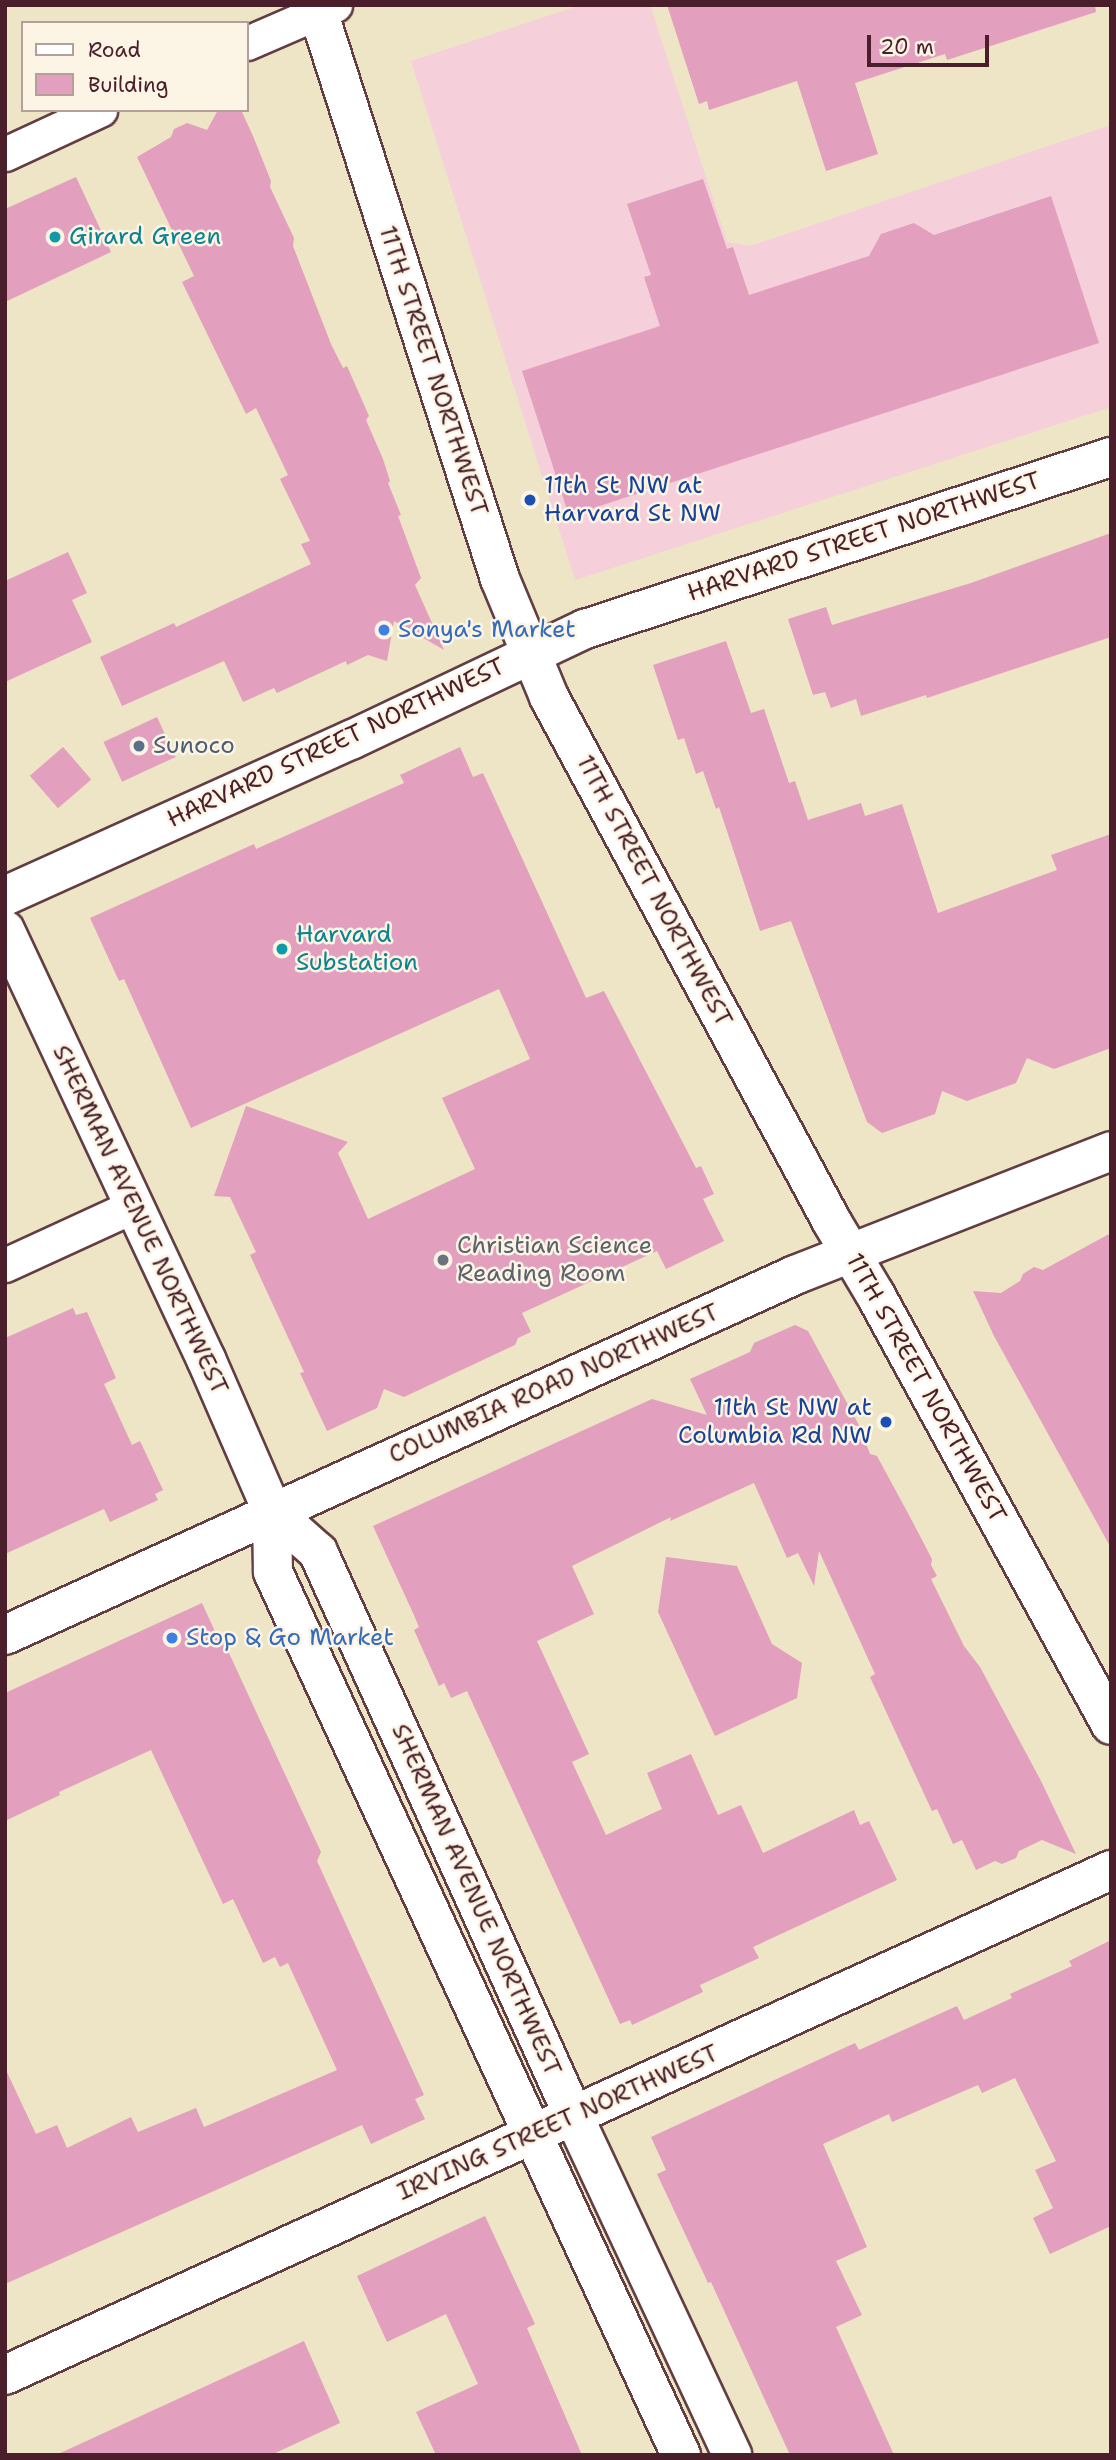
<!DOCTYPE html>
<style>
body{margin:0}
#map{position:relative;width:1116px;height:2460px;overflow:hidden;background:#ede5c5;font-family:"Shantell Sans",sans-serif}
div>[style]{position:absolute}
.built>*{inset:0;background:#f5cfda}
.building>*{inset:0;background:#e39fbe;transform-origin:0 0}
.roads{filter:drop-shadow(2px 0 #623d42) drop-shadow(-2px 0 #623d42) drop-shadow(0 2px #623d42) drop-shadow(0 -2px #623d42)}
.minor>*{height:33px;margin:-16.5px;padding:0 16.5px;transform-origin:16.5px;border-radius:16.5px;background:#fff}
.tertiary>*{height:38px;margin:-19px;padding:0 19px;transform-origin:19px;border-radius:19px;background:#fff}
.secondary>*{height:38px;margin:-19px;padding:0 19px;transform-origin:19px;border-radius:19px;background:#fff}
.dots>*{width:19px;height:19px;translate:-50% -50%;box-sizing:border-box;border:4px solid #fcf5e5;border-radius:50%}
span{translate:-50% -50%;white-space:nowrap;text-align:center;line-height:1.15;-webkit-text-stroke:5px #fcf5e5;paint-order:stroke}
.culture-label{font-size:24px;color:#0d838f}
.left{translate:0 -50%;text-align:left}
.street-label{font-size:24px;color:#4a1f2b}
.transit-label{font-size:24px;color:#164399}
.right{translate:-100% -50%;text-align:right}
.shop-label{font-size:24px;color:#366cbe}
.service-label{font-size:24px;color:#4e5e75}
.worship-label{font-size:24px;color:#5b616d}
.frame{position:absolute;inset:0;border:7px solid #4a1f2b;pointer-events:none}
.legend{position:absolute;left:21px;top:21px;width:228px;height:91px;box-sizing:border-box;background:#fcf5e5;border:2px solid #b59f9b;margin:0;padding:9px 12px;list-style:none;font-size:21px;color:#4a1f2b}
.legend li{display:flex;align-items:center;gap:14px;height:35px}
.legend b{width:35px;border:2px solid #b59f9b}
.scale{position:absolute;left:867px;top:35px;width:122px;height:32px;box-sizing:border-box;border:4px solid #4a1f2b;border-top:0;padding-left:9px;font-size:21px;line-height:24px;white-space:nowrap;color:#4a1f2b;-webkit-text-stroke:5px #fcf5e5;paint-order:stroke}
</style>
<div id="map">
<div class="built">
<i style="clip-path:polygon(581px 5px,650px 5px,727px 242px,750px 246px,1111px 125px,1111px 407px,575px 580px,411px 61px)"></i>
</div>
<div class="building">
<i style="clip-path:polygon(667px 5px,1095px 5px,1096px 12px,947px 60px,945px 54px,855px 83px,878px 154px,826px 171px,797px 81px,709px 110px,707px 101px,699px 104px)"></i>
<i style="clip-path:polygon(218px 110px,241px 110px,253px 136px,271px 181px,270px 187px,294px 238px,293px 246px,331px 344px,343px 368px,347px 366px,369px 416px,366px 420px,383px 459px,390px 481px,388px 483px,401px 515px,398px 516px,421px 578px,415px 585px,444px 650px,394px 621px,387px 661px,368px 655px,347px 665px,346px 661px,277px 693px,274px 688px,243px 702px,224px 661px,122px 706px,100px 657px,174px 623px,176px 627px,311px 564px,301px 544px,310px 541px,280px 479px,288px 475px,256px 408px,246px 414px,182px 282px,194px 276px,137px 157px,171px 137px,174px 129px,187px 123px,207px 130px)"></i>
<i style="clip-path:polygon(76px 177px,111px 252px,5px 302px,5px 209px)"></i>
<i style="clip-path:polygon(703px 179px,727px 249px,733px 247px,749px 295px,869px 256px,881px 234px,914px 223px,934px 235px,1051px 196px,1099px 343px,569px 516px,522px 371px,660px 326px,644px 277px,651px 275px,627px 204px)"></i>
<i style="clip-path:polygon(1111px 533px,1111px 637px,927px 698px,926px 695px,861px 716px,856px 699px,831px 708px,825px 692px,813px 695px,788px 619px,826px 607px,832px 625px,971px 583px)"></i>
<i style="clip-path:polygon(68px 552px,87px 593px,72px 600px,92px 642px,5px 682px,5px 581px)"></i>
<i style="clip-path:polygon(726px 641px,751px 713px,764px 709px,789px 783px,795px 781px,808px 820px,861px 803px,865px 816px,902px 804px,938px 913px,1057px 870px,1051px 855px,1111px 834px,1111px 1048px,1054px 1069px,1027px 1058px,1016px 1083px,967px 1101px,942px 1091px,935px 1114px,882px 1133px,867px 1122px,791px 921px,760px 931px,719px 807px,716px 809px,703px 771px,696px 774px,684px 738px,678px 740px,653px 665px)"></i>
<i style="left:157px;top:717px;width:44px;height:59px;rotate:65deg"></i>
<i style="left:63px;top:747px;width:43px;height:44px;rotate:49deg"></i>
<i style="clip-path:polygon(460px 747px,473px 777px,483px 773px,586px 998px,604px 991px,696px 1168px,701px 1166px,714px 1194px,703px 1199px,724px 1241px,666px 1269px,657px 1251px,522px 1313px,531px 1332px,518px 1338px,515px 1345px,404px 1397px,384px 1389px,377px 1408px,327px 1431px,300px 1373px,304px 1372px,250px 1255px,256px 1252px,230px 1197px,214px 1196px,246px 1106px,348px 1142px,338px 1153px,368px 1219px,475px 1169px,442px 1098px,530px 1059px,499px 989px,191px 1128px,124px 979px,119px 981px,90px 918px,254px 844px,256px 849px,404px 783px,400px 775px)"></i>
<i style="clip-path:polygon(1111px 1233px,1111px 1548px,994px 1336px,973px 1291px,1001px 1293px,1020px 1281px,1023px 1274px,1034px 1267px,1043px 1270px)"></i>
<i style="clip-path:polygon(73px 1308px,76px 1315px,87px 1312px,116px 1378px,104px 1384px,132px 1445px,140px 1441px,163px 1490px,155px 1494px,158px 1500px,110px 1522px,104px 1509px,5px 1554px,5px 1338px)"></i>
<i style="clip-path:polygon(795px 1325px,808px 1331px,860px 1427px,870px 1454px,877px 1456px,910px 1517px,932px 1559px,931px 1565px,937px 1576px,931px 1579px,964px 1646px,980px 1667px,1040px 1779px,1076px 1854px,1042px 1840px,1019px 1851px,1016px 1858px,1002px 1864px,995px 1861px,976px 1870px,962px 1840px,953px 1844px,937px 1809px,932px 1811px,870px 1677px,875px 1674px,819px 1551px,814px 1586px,798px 1553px,787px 1558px,754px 1483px,670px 1521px,671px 1517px,572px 1566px,594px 1614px,537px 1641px,589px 1754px,572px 1762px,606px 1835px,662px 1809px,647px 1773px,691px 1754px,718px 1815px,741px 1805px,763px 1853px,854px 1810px,860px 1825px,869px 1821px,897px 1880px,753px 1947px,759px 1958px,700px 1985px,703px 1992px,632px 2025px,630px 2020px,620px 2024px,467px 1691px,451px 1698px,444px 1683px,439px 1686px,414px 1630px,419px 1627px,413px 1613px,373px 1526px,652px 1399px,707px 1415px,690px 1379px,750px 1352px,754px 1343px)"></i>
<i style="clip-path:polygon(666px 1557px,737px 1566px,772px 1644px,802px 1663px,797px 1698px,715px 1736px,658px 1612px)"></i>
<i style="clip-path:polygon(202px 1603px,218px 1638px,222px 1638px,321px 1852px,317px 1861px,424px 2095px,415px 2099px,425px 2119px,371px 2144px,362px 2125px,5px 2284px,5px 2068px,36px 2134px,57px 2125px,67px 2148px,131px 2117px,138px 2132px,196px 2108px,204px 2127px,337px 2070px,288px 1963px,280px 1967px,275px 1957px,263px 1963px,233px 1899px,223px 1904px,151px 1750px,59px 1792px,60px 1795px,5px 1821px,5px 1693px)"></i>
<i style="clip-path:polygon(1111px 1940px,1111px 2226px,1050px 2254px,1033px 2218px,1053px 2208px,1035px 2170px,1056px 2161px,1015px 2078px,982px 2093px,978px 2085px,892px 2122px,889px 2114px,823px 2144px,867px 2247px,836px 2261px,862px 2315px,836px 2327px,894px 2455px,790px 2455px,711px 2282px,708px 2283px,657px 2174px,666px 2170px,651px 2137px,855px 2043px,859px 2050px,957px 2006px,964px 2020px,1012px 1998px,1010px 1994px,1072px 1966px,1069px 1961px)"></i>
<i style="clip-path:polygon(485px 2216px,535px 2324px,527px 2328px,582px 2455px,436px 2455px,416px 2412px,478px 2384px,446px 2314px,387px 2342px,357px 2276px)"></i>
<i style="clip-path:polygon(304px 2341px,340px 2423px,271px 2455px,56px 2455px)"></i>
</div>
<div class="roads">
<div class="minor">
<i style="left:247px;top:43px;width:96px;rotate:-23.4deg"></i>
<i style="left:5px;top:154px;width:105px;rotate:-24.9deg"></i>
<i style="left:5px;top:1265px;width:141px;rotate:-24.7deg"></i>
</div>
<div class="tertiary">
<i style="left:316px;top:5px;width:603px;rotate:72.23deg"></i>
<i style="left:500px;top:579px;width:128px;rotate:67.4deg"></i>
<i style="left:549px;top:697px;width:596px;rotate:61.67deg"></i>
<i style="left:832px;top:1222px;width:84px;rotate:59.2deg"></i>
<i style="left:875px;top:1294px;width:491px;rotate:61.3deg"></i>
</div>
<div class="secondary">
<i style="left:5px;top:896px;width:380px;rotate:-24.3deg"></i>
<i style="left:351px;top:740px;width:259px;rotate:-25.4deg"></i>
<i style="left:585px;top:629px;width:553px;rotate:-18.11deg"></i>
<i style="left:5px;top:930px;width:474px;rotate:64.9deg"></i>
<i style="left:206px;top:1359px;width:166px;rotate:66.5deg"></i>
<i style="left:272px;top:1511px;width:61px;rotate:89.1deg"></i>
<i style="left:273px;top:1572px;width:973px;rotate:65.2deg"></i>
<i style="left:272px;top:1511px;width:62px;rotate:41.7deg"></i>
<i style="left:318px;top:1552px;width:620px;rotate:65.62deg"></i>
<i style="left:574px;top:2117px;width:373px;rotate:64.9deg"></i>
<i style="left:5px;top:1635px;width:868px;rotate:-24.5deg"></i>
<i style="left:795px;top:1275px;width:339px;rotate:-21.4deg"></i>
<i style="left:5px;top:2375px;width:1216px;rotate:-24.54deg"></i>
</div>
</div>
<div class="dots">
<i style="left:55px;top:237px;background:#0f9aa8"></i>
<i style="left:530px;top:500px;background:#1a4fb4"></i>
<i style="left:384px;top:630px;background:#3f7fe0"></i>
<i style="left:139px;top:746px;background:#5c6f8a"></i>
<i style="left:282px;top:949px;background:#0f9aa8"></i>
<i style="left:443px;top:1260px;background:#6b7280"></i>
<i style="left:886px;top:1422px;background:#1a4fb4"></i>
<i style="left:172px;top:1638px;background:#3f7fe0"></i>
</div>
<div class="culture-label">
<span class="left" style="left:69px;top:237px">Girard Green</span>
<span class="left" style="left:296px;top:949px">Harvard<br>Substation</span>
</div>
<div class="street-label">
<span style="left:433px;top:371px;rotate:72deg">11TH STREET NORTHWEST</span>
<span style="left:864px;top:537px;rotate:-18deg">HARVARD STREET NORTHWEST</span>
<span style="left:336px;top:743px;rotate:-25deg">HARVARD STREET NORTHWEST</span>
<span style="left:654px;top:891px;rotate:62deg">11TH STREET NORTHWEST</span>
<span style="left:140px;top:1220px;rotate:65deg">SHERMAN AVENUE NORTHWEST</span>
<span style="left:554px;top:1384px;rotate:-24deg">COLUMBIA ROAD NORTHWEST</span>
<span style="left:926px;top:1388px;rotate:61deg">11TH STREET NORTHWEST</span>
<span style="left:476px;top:1900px;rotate:66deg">SHERMAN AVENUE NORTHWEST</span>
<span style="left:558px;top:2123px;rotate:-24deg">IRVING STREET NORTHWEST</span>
</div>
<div class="transit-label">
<span class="left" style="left:544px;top:500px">11th St NW at<br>Harvard St NW</span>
<span class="right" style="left:872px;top:1422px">11th St NW at<br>Columbia Rd NW</span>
</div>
<div class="shop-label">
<span class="left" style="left:398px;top:630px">Sonya's Market</span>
<span class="left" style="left:186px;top:1638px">Stop &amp; Go Market</span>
</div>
<div class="service-label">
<span class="left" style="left:153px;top:746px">Sunoco</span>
</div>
<div class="worship-label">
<span class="left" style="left:457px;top:1260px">Christian Science<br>Reading Room</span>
</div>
<div class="frame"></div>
<ul class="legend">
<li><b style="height:9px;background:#fff"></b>Road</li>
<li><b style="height:19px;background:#e39fbe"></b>Building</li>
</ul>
<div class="scale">20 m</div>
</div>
